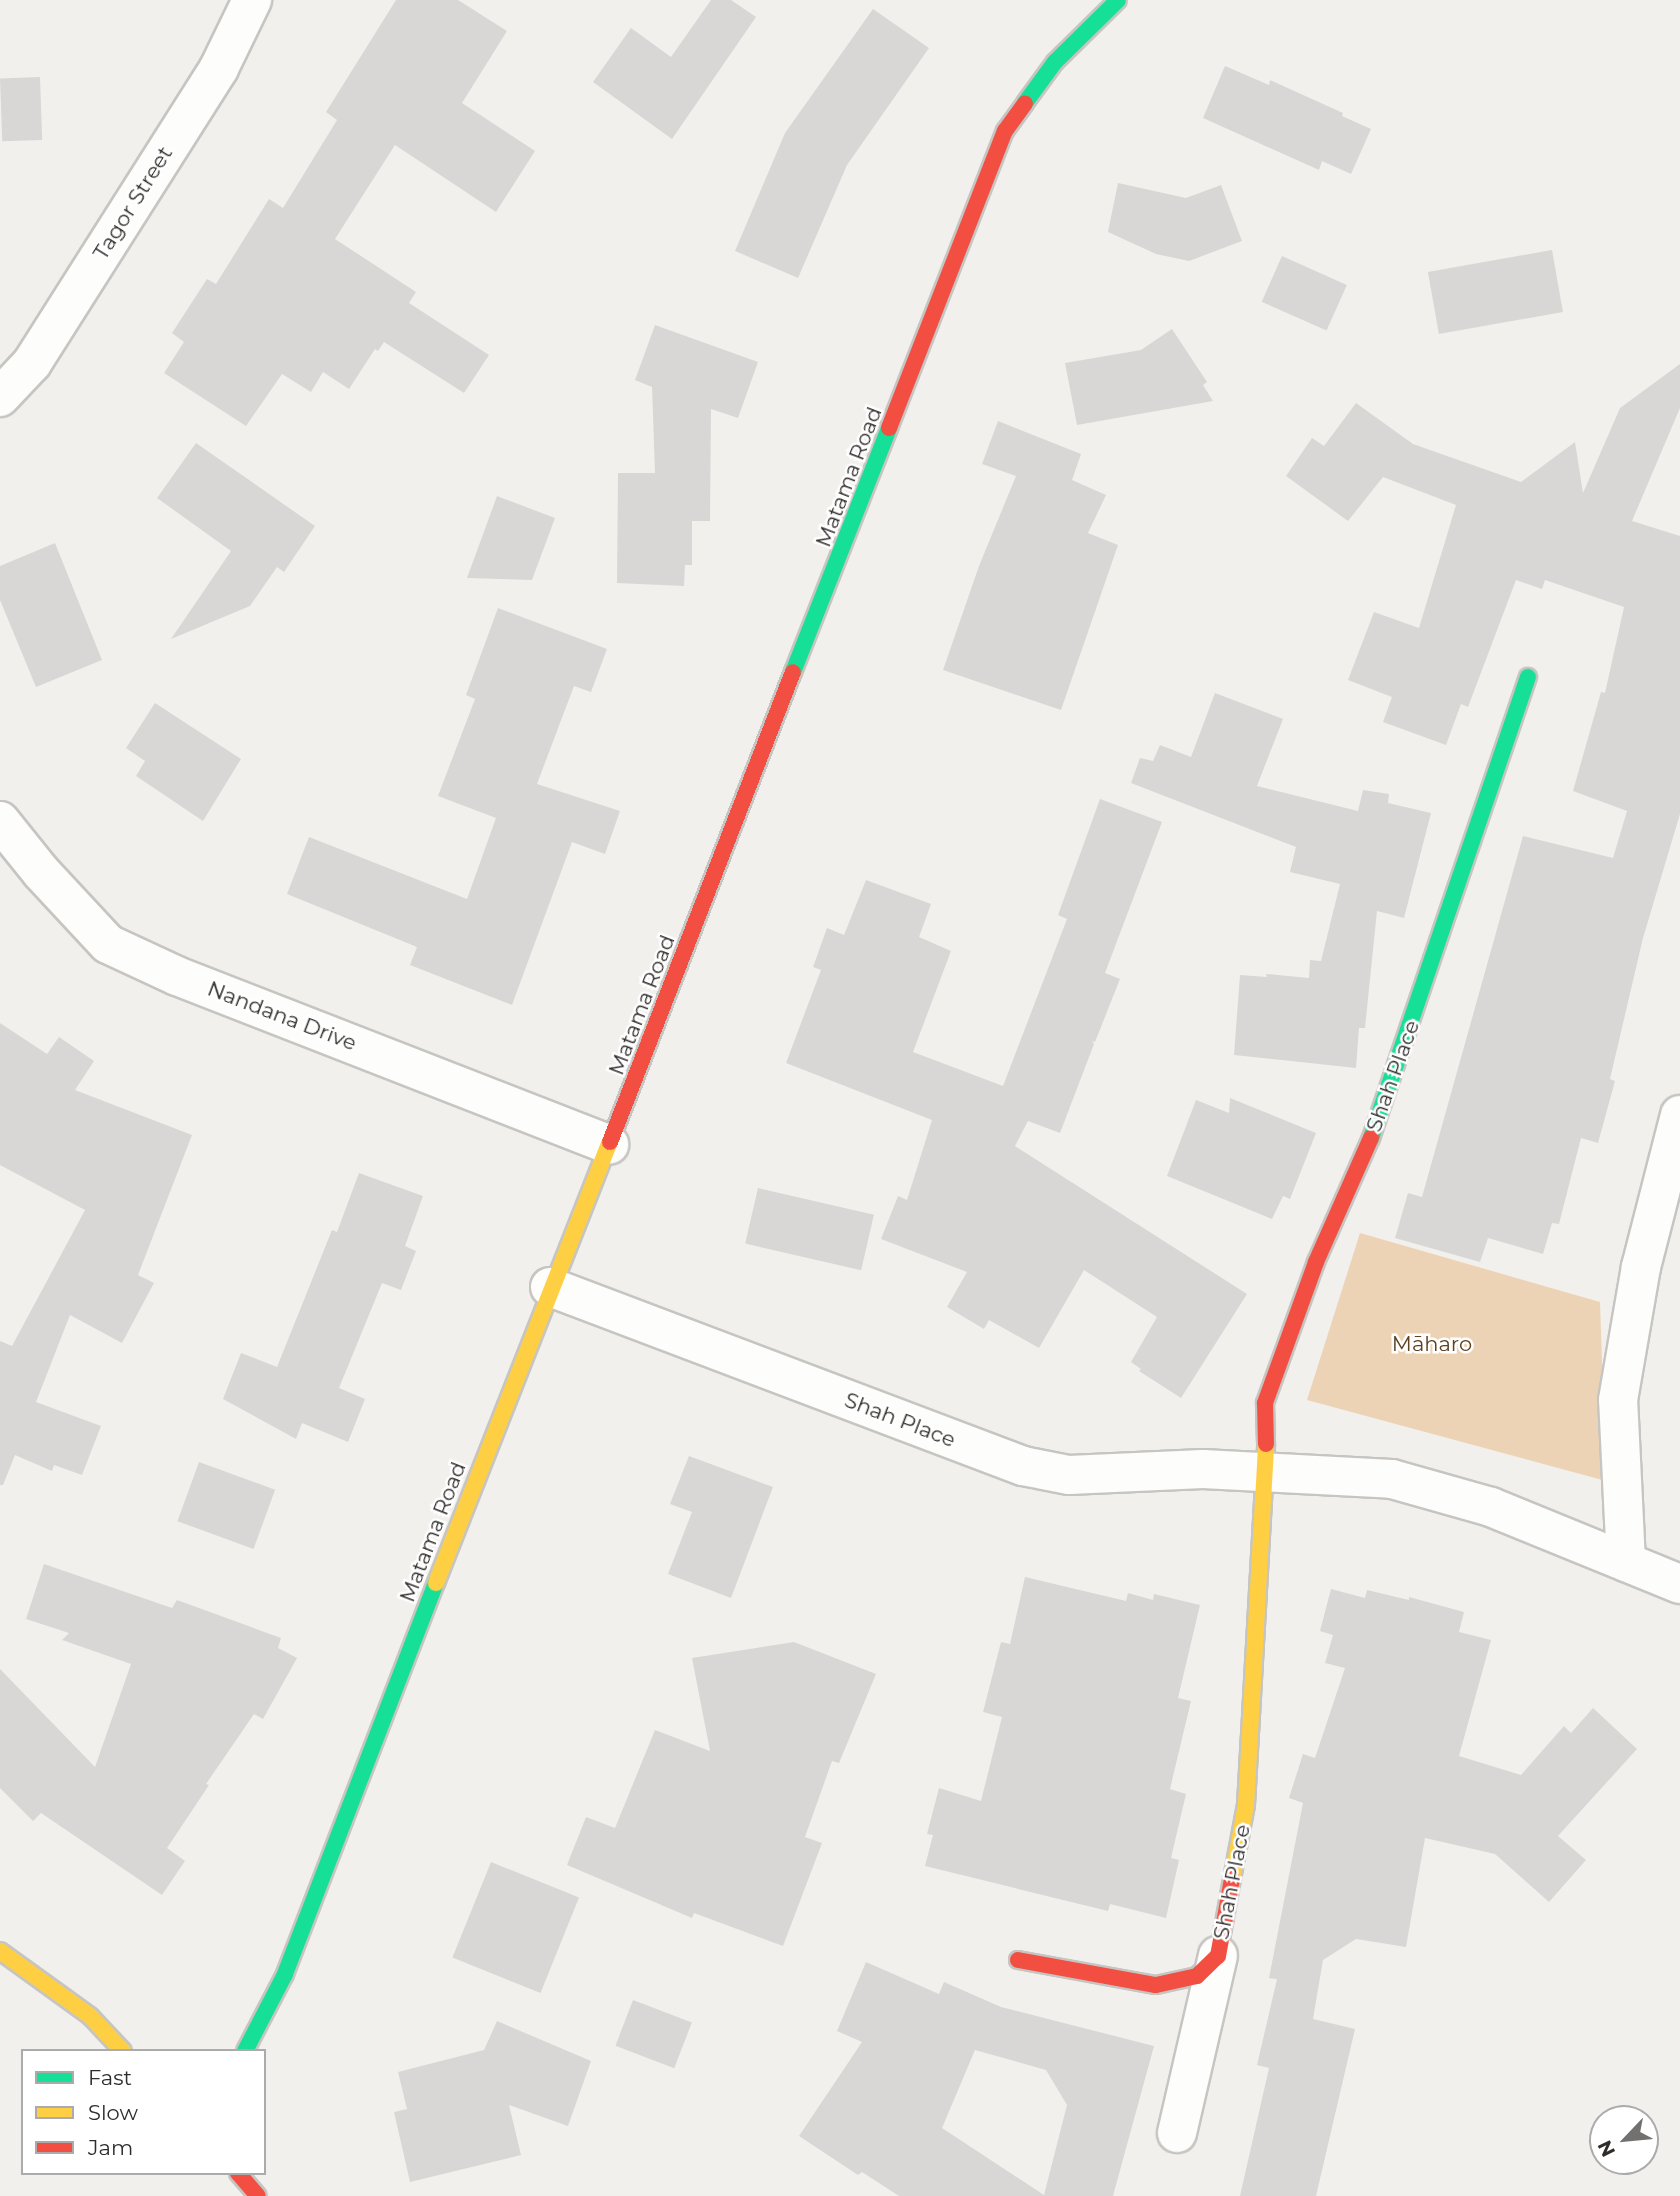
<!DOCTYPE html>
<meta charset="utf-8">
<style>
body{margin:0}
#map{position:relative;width:1680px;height:2196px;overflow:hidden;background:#f2f0ed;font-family:Montserrat,sans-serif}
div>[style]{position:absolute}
.green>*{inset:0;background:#edd3b5}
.building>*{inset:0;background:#d9d7d5;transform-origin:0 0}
.roads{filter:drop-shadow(2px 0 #c6c5c2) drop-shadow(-2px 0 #c6c5c2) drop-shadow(0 2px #c6c5c2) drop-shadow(0 -2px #c6c5c2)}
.street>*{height:38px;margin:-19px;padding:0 19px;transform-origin:19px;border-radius:19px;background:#fdfdfc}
.fast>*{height:16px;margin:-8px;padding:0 8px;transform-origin:8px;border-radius:8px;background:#16e098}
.slow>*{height:16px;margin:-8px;padding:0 8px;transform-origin:8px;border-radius:8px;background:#ffcf43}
.jam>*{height:16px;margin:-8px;padding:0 8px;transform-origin:8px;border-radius:8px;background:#f24e42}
span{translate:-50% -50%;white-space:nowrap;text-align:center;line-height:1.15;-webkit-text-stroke:5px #fff;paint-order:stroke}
.street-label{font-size:21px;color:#2f2d2c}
.park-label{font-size:21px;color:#5e4321}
.legend{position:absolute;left:21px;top:2049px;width:245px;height:126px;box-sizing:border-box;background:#fff;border:2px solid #acabab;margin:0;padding:9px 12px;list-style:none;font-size:21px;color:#2f2d2c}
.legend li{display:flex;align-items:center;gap:14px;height:35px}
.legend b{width:35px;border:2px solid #acabab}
.north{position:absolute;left:1589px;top:2105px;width:70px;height:70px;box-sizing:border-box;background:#fff;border:2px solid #acabab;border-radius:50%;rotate:244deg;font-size:19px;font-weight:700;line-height:28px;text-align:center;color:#2f2d2c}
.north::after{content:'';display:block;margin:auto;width:24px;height:32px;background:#737170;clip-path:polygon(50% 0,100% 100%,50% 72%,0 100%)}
</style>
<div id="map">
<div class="green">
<i style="clip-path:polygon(1360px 1233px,1600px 1302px,1606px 1481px,1307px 1400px)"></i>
</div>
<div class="building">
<i style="clip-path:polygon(396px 0,458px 0,507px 31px,462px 103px,535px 151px,496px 212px,395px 145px,335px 239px,416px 292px,409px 303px,489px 355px,464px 393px,384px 342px,378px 351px,375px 349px,349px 389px,323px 372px,311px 392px,282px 374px,246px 426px,164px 373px,184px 342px,172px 333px,207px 279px,216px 284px,269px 199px,283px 208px,337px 120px,326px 112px)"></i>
<i style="clip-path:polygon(711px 0,731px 0,756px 17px,672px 139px,593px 82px,631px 28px,671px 57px)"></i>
<i style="clip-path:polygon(873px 9px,929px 48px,847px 165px,798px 278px,735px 251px,785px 133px)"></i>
<i style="clip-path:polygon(1225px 66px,1269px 85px,1270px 80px,1343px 113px,1342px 116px,1371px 129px,1351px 174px,1322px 161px,1319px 170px,1203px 118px)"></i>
<i style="left:40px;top:77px;width:63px;height:40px;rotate:88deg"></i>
<i style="clip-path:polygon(1118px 183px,1186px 198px,1221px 185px,1242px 241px,1189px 261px,1156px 254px,1108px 232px)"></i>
<i style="left:1552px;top:250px;width:63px;height:126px;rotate:80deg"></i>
<i style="left:1282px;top:256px;width:71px;height:50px;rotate:24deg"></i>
<i style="clip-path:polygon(655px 325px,758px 362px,738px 418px,711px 409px,710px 521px,692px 521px,692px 565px,685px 565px,684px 586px,617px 583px,618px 473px,655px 473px,652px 387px,635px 380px)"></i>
<i style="clip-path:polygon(1172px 329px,1207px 382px,1203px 385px,1213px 401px,1077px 425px,1065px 363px,1141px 350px)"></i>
<i style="clip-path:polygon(1680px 364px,1680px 408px,1632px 521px,1680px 536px,1680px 814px,1643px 938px,1610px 1079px,1615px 1081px,1598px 1143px,1581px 1138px,1559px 1224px,1552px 1223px,1543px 1254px,1488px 1238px,1480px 1262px,1395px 1238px,1408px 1193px,1422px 1197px,1523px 836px,1613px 858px,1627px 811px,1573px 791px,1601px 692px,1605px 693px,1624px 607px,1545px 580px,1542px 589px,1516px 580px,1468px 707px,1461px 704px,1446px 745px,1383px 722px,1392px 697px,1348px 680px,1374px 612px,1419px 628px,1456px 505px,1383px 477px,1348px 521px,1286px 476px,1312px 438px,1324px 446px,1356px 403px,1413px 444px,1521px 482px,1575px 442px,1583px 493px,1620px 408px)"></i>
<i style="clip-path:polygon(998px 421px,1081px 454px,1072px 480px,1106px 495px,1088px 533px,1118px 545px,1061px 710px,943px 670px,979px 566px,1016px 476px,982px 464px)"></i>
<i style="clip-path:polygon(196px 443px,315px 526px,284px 572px,277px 567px,250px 606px,171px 639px,231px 551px,157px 498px)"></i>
<i style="clip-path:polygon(497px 496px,555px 518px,532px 580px,467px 578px)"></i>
<i style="clip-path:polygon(55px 543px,102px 660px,36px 687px,0 600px,0 566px)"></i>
<i style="clip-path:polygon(498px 608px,607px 649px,591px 692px,574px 686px,537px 784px,620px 811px,605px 854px,572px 842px,512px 1005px,410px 965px,417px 947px,287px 894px,309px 837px,467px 899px,496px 818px,438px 796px,475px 699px,466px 695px)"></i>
<i style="clip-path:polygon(1215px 693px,1283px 719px,1257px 786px,1358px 811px,1363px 790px,1389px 794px,1388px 803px,1431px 813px,1404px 918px,1377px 911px,1365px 1028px,1359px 1028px,1356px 1068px,1234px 1055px,1240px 975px,1267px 977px,1266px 974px,1309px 978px,1310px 960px,1321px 961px,1340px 884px,1290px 872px,1296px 847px,1131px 783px,1140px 758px,1153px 761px,1160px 745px,1191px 757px)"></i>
<i style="clip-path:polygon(155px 703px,241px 759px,203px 821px,136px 776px,145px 761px,126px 748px)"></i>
<i style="clip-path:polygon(1100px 799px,1162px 822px,1105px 973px,1120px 979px,1095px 1042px,1092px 1041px,1094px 1044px,1060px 1133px,1028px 1121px,1015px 1146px,1247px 1294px,1181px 1398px,1139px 1371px,1141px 1369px,1131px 1362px,1157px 1317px,1084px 1270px,1039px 1348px,989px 1320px,984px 1329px,947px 1307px,967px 1272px,881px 1239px,898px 1196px,907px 1200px,932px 1120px,786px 1063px,821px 970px,813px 967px,827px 928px,844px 935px,866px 880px,931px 904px,919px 937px,951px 951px,913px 1052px,1003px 1086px,1067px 919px,1058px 915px)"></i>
<i style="clip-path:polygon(0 1023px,47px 1054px,59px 1037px,94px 1061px,75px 1090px,192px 1135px,138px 1275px,154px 1283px,122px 1343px,70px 1315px,36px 1402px,101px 1426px,82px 1475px,54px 1465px,52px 1471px,15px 1455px,3px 1485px,0 1485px,0 1341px,12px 1346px,85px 1210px,0 1165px)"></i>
<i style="clip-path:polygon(1230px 1098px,1316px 1133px,1290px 1199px,1283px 1196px,1272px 1219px,1167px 1176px,1196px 1100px,1229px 1113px)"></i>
<i style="clip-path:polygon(359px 1173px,423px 1196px,405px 1246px,416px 1251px,401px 1290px,382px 1283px,339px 1388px,365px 1399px,348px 1442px,302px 1423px,296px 1439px,223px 1399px,241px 1353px,277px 1367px,332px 1230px,337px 1232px)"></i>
<i style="left:758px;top:1188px;width:119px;height:57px;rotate:13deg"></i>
<i style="clip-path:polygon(689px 1456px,773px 1487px,731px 1598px,668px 1574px,692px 1512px,670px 1504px)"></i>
<i style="left:199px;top:1462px;width:81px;height:63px;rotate:20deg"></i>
<i style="clip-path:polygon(44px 1564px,172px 1608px,177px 1600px,281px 1638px,278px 1648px,297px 1658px,263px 1719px,254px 1714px,206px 1784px,209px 1785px,167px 1848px,185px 1861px,162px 1895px,41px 1813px,33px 1821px,0 1788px,0 1669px,95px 1767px,131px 1664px,62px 1640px,69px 1633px,26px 1619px)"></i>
<i style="clip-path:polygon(1025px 1577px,1126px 1601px,1128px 1593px,1153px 1600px,1154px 1594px,1200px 1605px,1178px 1698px,1191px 1701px,1170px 1789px,1186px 1794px,1171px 1858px,1179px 1860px,1166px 1918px,1110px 1904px,1108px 1911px,925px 1866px,933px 1835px,927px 1834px,939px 1788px,981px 1801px,1002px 1717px,983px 1712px,1001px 1642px,1010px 1644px)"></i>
<i style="clip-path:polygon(1331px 1589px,1365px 1598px,1367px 1590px,1409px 1600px,1409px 1597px,1464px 1612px,1459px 1632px,1491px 1640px,1459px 1756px,1521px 1775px,1564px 1726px,1571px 1733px,1593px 1708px,1637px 1749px,1558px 1836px,1586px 1860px,1549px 1902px,1495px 1854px,1425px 1838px,1406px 1947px,1356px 1939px,1323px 1960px,1313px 2019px,1355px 2029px,1316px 2196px,1240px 2196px,1269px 2068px,1257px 2065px,1277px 1979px,1269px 1978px,1303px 1803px,1289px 1798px,1303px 1754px,1315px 1758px,1345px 1668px,1325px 1663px,1333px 1635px,1320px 1631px)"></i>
<i style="clip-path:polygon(794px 1642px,876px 1674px,839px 1763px,832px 1761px,805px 1837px,822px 1843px,783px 1946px,694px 1913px,692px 1918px,567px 1865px,586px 1817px,615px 1828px,655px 1730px,710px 1751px,692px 1658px)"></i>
<i style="left:491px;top:1862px;width:95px;height:103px;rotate:22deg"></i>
<i style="clip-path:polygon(evenodd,866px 1962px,939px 1994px,944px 1982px,1001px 2007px,1154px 2046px,1113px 2196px,899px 2196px,862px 2172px,858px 2175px,799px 2136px,862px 2042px,837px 2031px,866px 1962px,975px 2050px,1046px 2070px,1067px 2105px,1044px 2195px,942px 2128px,975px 2050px)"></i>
<i style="left:633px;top:2000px;width:63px;height:49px;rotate:21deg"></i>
<i style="clip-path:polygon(497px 2021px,591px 2061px,568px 2126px,509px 2105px,521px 2155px,410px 2182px,394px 2112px,407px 2109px,398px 2072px,484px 2050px)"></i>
</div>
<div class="roads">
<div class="street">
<i style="left:0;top:397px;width:47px;rotate:-46.7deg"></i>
<i style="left:32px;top:363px;width:349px;rotate:-57.6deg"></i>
<i style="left:219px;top:68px;width:76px;rotate:-64.1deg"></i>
<i style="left:0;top:821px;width:65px;rotate:51.2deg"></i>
<i style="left:41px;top:872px;width:98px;rotate:47.1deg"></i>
<i style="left:108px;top:944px;width:76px;rotate:24.9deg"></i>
<i style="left:177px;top:976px;width:464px;rotate:21.3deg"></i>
<i style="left:550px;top:1287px;width:506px;rotate:20.73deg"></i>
<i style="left:1023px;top:1466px;width:47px;rotate:11.1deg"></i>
<i style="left:1069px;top:1475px;width:134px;rotate:-2.6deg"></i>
<i style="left:1203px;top:1469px;width:189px;rotate:3deg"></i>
<i style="left:1392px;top:1479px;width:103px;rotate:15.8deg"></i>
<i style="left:1491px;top:1507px;width:204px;rotate:22.2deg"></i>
<i style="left:1626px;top:1562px;width:162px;rotate:-92.8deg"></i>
<i style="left:1618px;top:1400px;width:135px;rotate:-80.2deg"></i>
<i style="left:1641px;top:1267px;width:157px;rotate:-75.6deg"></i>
<i style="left:1177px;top:2133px;width:182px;rotate:-77deg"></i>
</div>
<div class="fast">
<i style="left:1025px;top:103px;width:51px;rotate:-53.8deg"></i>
<i style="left:1055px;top:62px;width:88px;rotate:-44.5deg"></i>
<i style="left:793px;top:672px;width:262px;rotate:-68.5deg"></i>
<i style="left:1371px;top:1138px;width:487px;rotate:-71.2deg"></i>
<i style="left:245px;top:2051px;width:87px;rotate:-62.5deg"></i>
<i style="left:285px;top:1974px;width:419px;rotate:-68.9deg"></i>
</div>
<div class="slow">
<i style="left:436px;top:1583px;width:474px;rotate:-68.5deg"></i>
<i style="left:1232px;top:1879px;width:75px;rotate:-79.3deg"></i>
<i style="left:1246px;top:1805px;width:362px;rotate:-86.8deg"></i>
<i style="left:0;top:1951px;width:111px;rotate:35.8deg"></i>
<i style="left:90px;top:2016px;width:48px;rotate:46.7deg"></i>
</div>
<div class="jam">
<i style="left:889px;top:428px;width:319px;rotate:-68.7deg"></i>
<i style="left:1005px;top:131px;width:34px;rotate:-54deg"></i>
<i style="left:610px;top:1142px;width:504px;rotate:-68.73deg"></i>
<i style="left:1266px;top:1444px;width:41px;rotate:-91.4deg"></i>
<i style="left:1265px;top:1403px;width:150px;rotate:-70.1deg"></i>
<i style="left:1316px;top:1262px;width:136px;rotate:-66.1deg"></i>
<i style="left:1018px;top:1960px;width:140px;rotate:10.3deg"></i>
<i style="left:1156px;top:1985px;width:42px;rotate:-12.4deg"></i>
<i style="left:1197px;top:1976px;width:29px;rotate:-44deg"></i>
<i style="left:1218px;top:1956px;width:78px;rotate:-79.7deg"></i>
<i style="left:238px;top:2173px;width:30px;rotate:49deg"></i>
</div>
</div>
<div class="street-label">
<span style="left:133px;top:203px;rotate:-58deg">Tagor Street</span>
<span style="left:849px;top:477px;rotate:-69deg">Matama Road</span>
<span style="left:642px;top:1005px;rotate:-69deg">Matama Road</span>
<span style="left:282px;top:1016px;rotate:21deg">Nandana Drive</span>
<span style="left:1393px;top:1076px;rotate:-70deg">Shah Place</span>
<span style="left:900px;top:1420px;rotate:21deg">Shah Place</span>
<span style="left:433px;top:1532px;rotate:-69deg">Matama Road</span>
<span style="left:1232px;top:1882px;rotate:-79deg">Shah Place</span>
</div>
<div class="park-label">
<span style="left:1432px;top:1344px">Māharo</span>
</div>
<ul class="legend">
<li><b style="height:9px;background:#16e098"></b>Fast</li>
<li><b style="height:9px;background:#ffcf43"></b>Slow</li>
<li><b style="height:9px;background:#f24e42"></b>Jam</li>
</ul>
<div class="north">N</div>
</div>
